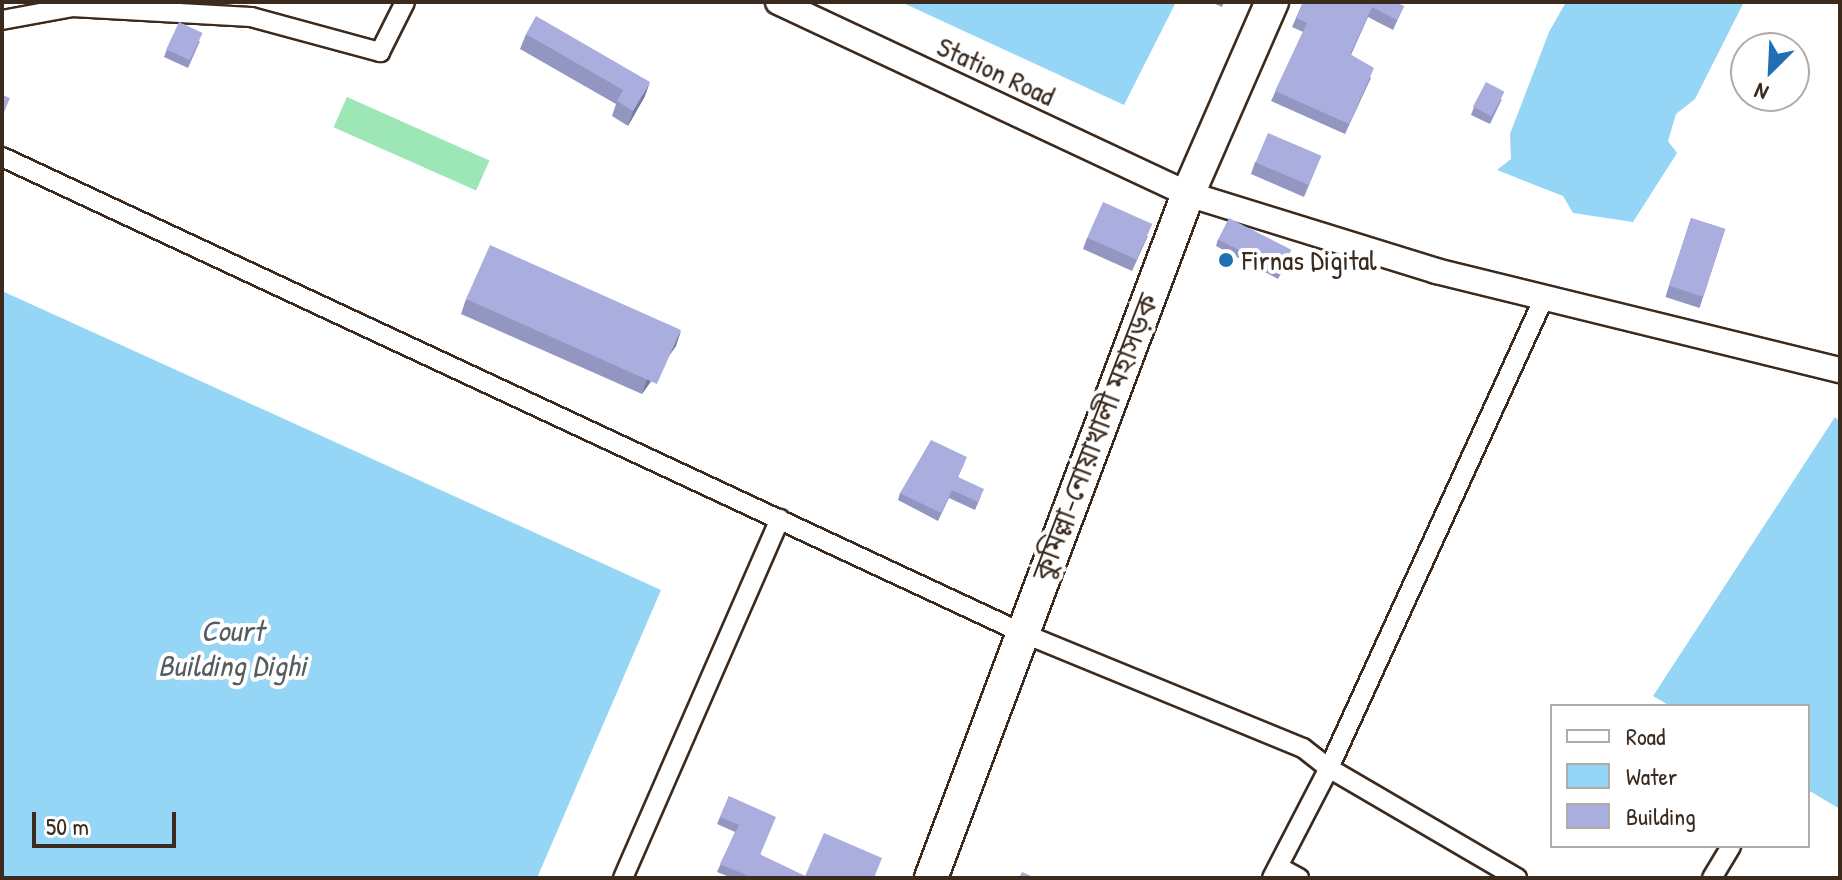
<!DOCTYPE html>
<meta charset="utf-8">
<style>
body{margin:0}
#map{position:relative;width:1842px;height:880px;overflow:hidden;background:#fff;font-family:"Patrick Hand","Noto Sans Bengali",sans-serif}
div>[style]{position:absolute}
.green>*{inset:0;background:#9de6b5;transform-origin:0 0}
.water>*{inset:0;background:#95d5f6}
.roads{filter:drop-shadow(2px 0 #3b2a1e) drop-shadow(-2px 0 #3b2a1e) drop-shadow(0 2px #3b2a1e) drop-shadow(0 -2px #3b2a1e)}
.street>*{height:18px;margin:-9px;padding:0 9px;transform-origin:9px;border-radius:9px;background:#fff}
.secondary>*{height:24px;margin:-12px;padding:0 12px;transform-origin:12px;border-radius:12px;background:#fff}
.highway>*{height:32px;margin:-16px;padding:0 16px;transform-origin:16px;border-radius:16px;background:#fff}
.wall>*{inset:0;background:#9296c0;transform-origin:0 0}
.shaded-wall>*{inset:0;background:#777a9c}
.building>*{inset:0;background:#aaaedf;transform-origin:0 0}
.dots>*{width:22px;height:22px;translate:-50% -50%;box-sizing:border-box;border:4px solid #fff;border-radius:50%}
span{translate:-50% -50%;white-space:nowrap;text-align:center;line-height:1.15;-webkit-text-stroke:8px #fff;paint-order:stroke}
.street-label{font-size:28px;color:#3b2a1e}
.poi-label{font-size:28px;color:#3b2a1e}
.left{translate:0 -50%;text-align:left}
.water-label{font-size:30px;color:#565d5f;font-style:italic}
.frame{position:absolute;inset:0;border:4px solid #3b2a1e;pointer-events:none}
.legend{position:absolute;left:1550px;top:704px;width:260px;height:144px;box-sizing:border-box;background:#fff;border:2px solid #b1aaa5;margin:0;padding:10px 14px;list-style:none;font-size:24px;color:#3b2a1e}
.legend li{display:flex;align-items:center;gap:16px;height:40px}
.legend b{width:40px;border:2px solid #b1aaa5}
.north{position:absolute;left:1730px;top:32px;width:80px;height:80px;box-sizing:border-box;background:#fff;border:2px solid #b1aaa5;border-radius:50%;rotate:204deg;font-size:22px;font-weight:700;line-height:32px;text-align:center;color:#3b2a1e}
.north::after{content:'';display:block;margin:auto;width:28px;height:36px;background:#1f6fb2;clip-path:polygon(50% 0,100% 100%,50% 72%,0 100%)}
.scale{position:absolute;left:32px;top:812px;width:144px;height:36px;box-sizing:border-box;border:4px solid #3b2a1e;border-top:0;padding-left:10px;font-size:24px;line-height:28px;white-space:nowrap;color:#3b2a1e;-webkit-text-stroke:6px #fff;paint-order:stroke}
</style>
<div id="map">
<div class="green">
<i style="left:347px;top:97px;width:156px;height:33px;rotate:24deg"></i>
</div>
<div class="water">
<i style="clip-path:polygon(901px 2px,1176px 2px,1124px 105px)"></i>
<i style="clip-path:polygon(1566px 2px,1744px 2px,1695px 99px,1676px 114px,1668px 141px,1677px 153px,1633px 222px,1573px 213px,1563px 196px,1497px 170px,1511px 159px,1510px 134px,1549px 32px)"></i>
<i style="clip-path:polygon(2px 291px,661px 590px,537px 878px,2px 878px)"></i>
<i style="clip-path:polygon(1835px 417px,1840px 421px,1840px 809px,1808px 790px,1808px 706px,1670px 706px,1653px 696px)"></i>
</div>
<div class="roads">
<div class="street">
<i style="left:2px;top:20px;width:71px;rotate:-10.5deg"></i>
<i style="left:72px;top:7px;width:179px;rotate:3.2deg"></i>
<i style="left:251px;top:17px;width:134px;rotate:15.2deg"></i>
<i style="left:380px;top:52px;width:56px;rotate:-63.4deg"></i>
<i style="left:2px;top:157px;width:1123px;rotate:25.01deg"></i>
<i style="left:1020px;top:632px;width:306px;rotate:22.3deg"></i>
<i style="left:1303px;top:748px;width:33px;rotate:38deg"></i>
<i style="left:1329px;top:768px;width:124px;rotate:117.4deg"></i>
<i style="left:1279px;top:867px;width:23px;rotate:29deg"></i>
<i style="left:623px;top:878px;width:392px;rotate:-66.4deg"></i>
<i style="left:1517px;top:878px;width:218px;rotate:-149.7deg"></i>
<i style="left:1329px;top:768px;width:517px;rotate:-65.42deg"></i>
<i style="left:1712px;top:878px;width:37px;rotate:-59deg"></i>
</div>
<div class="secondary">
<i style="left:778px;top:2px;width:453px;rotate:25.1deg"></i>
<i style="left:1188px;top:194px;width:260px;rotate:17.2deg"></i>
<i style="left:1436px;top:271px;width:416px;rotate:13.8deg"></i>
</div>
<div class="highway">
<i style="left:931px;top:878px;width:731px;rotate:-69.41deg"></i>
<i style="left:1188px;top:194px;width:210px;rotate:-66.4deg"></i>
</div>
</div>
<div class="wall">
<i style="clip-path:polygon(1211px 2px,1224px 2px,1222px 7px)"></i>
<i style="clip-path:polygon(1303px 2px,1404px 6px,1393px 30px,1368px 17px,1351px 55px,1371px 78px,1345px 134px,1271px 101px,1303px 32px,1292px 27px)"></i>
<i style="clip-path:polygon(526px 34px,645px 96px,628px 126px,612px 116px,616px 104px,520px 49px)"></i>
<i style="clip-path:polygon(200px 41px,188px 68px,164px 57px,167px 49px)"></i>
<i style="clip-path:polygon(1502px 99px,1490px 124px,1471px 115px,1474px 107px)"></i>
<i style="clip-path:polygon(1321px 156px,1304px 197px,1251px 174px,1255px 162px)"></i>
<i style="left:1691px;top:218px;width:36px;height:83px;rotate:18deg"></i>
<i style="clip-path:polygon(1148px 236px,1132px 271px,1083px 249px,1087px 238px)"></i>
<i style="clip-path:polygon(1218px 239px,1289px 258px,1278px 279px,1216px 246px)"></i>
<i style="clip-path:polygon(466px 299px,676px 346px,642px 394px,461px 314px)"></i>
<i style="clip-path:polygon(964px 464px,958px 477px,981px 496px,975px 510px,949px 498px,938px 521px,898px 500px,900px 493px)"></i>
<i style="clip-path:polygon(729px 796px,761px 855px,805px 876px,874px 878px,732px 878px,717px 872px,735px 832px,717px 824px)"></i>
</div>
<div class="shaded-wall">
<i style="clip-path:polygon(650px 82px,645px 96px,628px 126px,633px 111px)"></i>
<i style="clip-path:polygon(681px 331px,676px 346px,642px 394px,647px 379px)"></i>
</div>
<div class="building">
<i style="clip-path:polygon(1303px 2px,1395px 2px,1404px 6px,1397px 20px,1372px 7px,1350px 54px,1374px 68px,1349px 124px,1275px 91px,1307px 23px,1296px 18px)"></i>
<i style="clip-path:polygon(536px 16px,650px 82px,633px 111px,617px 101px,623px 90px,526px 34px)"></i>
<i style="left:179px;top:22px;width:26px;height:30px;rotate:25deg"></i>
<i style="left:1486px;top:82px;width:21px;height:28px;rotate:28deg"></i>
<i style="clip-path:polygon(2px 95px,10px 98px,2px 117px)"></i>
<i style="left:1268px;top:133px;width:58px;height:32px;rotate:23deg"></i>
<i style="left:1103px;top:202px;width:54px;height:39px;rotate:24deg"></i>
<i style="left:1229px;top:218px;width:70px;height:24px;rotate:27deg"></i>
<i style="left:1691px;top:218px;width:36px;height:71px;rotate:18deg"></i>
<i style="left:490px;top:245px;width:209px;height:59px;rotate:24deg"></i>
<i style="clip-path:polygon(931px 440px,967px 457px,958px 477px,984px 489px,978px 502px,952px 490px,941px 513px,900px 493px)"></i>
<i style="clip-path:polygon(729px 796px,776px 817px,760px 855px,805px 876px,824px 833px,882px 858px,874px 878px,753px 878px,720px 864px,739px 825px,720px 817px)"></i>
<i style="clip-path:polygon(1022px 872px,1036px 878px,1019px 878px)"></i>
</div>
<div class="dots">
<i style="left:1226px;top:260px;background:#1f6fb2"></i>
</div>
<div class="street-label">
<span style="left:996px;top:71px;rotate:25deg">Station Road</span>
<span style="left:1095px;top:437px;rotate:-69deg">কুমিল্লা–নোয়াখালী মহাসড়ক</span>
</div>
<div class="poi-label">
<span class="left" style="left:1242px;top:260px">Firnas Digital</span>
</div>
<div class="water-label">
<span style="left:232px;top:647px">Court<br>Building Dighi</span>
</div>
<div class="frame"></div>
<ul class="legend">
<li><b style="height:10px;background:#fff"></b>Road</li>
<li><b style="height:22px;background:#95d5f6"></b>Water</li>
<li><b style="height:22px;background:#aaaedf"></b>Building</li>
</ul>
<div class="north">N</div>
<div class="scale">50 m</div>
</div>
